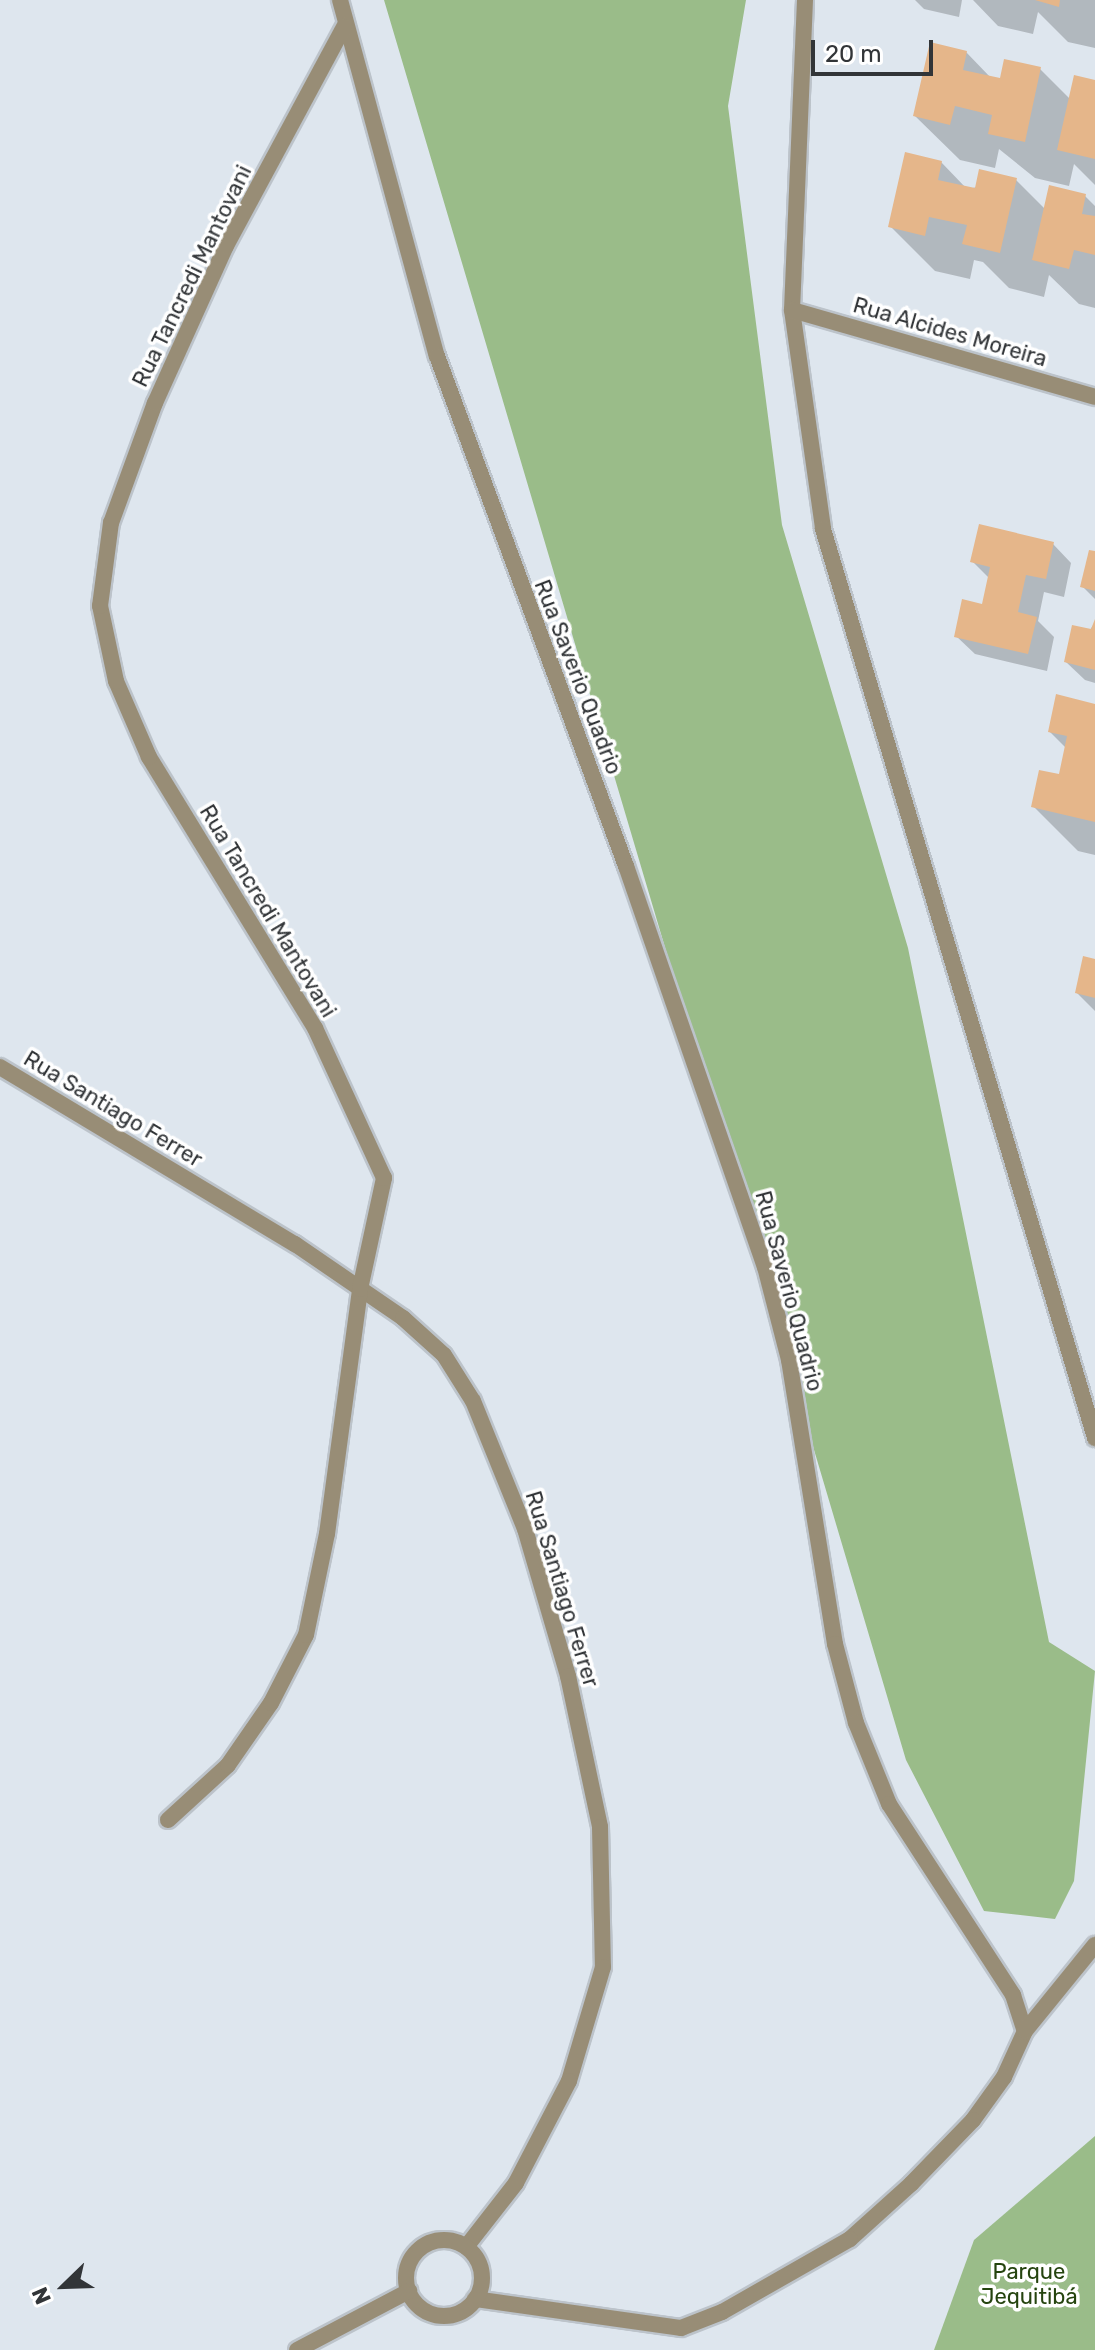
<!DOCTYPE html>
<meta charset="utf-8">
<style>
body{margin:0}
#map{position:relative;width:1095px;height:2350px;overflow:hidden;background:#dee6ee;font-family:Rubik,sans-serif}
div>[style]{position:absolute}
.forest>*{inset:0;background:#9abc89}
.shadow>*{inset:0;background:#0003}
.building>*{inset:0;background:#e5b68a}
.roads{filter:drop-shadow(2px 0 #bcc3ca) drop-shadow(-2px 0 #bcc3ca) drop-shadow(0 2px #bcc3ca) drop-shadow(0 -2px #bcc3ca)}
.minor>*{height:16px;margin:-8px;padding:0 8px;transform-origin:8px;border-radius:8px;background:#988d76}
.minor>.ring{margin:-8px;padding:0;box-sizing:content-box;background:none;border:16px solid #988d76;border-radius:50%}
span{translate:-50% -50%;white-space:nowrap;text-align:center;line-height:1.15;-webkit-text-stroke:7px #fff;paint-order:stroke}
.street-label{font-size:22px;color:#323538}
.park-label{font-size:22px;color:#25440f}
.north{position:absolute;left:24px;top:2246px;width:80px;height:80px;-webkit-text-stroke:6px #fff;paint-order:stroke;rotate:247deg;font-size:22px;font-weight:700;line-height:32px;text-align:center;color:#323538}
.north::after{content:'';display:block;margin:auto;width:28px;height:36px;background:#323538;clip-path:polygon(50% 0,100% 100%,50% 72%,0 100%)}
.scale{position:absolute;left:811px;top:40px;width:122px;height:36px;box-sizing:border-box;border:4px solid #323538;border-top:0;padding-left:10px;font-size:24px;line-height:28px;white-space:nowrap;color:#323538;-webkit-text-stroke:6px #fff;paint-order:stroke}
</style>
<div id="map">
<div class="forest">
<i style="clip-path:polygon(384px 0,746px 0,728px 106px,782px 525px,908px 948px,1049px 1642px,1095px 1671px,1074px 1881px,1055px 1919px,984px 1911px,906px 1760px)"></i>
<i style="clip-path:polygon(1095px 2136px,1095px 2350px,934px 2350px,974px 2240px)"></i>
</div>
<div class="shadow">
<i style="clip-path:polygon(915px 0,962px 0,959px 17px,924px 9px)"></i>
<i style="clip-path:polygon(973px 0,1095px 0,1095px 48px,1068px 42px,1038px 12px,1033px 34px,998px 26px)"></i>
<i style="clip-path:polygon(966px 52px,992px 79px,1001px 81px,1040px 69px,1071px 100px,1095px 82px,1095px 185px,1074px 164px,1069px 186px,1035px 178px,999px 149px,995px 168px,960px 160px,915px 116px)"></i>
<i style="clip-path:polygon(941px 162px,967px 189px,1016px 180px,1046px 210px,1085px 196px,1095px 206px,1095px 308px,1079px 304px,1049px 275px,1044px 297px,1009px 288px,983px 262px,974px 260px,970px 279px,935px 271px,890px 226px)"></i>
<i style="clip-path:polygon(1053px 544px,1071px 563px,1064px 597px,1044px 592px,1038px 621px,1054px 637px,1047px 671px,975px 654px,956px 636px,983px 606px,989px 578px,973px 562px)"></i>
<i style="clip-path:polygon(1095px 553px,1095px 599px,1083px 587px)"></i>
<i style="clip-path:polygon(1095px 623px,1095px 683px,1085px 680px,1066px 662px)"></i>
<i style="clip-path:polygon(1095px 706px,1095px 855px,1078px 851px,1033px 806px,1060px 777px,1066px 748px,1050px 732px)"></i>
<i style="clip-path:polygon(1095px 961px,1095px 1011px,1077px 993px)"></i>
</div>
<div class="building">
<i style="clip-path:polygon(1035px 0,1060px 0,1059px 7px)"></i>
<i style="clip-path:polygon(930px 42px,967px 51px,963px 70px,1000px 78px,1004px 59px,1041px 67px,1025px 142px,988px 134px,992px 115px,955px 106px,950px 125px,913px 116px)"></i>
<i style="clip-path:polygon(1074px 75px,1095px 80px,1095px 159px,1057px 150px)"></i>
<i style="clip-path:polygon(905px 152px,942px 161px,938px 180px,975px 188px,979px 169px,1017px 178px,1000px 253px,962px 244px,967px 225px,929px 217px,925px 236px,888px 227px)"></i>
<i style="clip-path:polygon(1049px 185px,1086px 194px,1082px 214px,1095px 216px,1095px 255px,1074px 250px,1069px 269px,1032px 260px)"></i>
<i style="clip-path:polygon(979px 524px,1054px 542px,1046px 579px,1026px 575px,1018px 612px,1037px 617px,1028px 654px,954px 637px,962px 599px,982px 604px,990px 567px,970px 562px)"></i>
<i style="clip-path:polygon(1089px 550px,1095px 551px,1095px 591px,1080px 587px)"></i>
<i style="clip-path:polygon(1095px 619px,1095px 670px,1064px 662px,1072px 625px,1091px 629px)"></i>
<i style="clip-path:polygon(1056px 694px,1095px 704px,1095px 822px,1031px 807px,1039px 770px,1059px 774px,1067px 736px,1048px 732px)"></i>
<i style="clip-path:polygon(1083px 956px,1095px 959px,1095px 998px,1075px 993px)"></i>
</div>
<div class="roads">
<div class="minor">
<i style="left:340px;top:0;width:369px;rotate:74.8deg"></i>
<i style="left:437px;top:356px;width:544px;rotate:69.67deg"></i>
<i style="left:626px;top:866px;width:424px;rotate:70.9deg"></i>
<i style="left:765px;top:1267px;width:96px;rotate:75.5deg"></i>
<i style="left:789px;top:1360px;width:288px;rotate:80.8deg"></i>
<i style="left:835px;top:1644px;width:82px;rotate:75.1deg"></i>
<i style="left:856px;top:1723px;width:87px;rotate:67.8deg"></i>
<i style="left:889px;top:1804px;width:228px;rotate:57deg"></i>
<i style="left:1013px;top:1995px;width:38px;rotate:72deg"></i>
<i style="left:1025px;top:2031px;width:51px;rotate:114.5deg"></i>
<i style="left:1004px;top:2077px;width:53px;rotate:125.8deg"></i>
<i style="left:973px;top:2120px;width:89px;rotate:134.1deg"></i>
<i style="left:911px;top:2184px;width:82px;rotate:138deg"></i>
<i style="left:850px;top:2239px;width:147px;rotate:150.3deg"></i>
<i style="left:722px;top:2312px;width:44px;rotate:158.7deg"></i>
<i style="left:681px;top:2328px;width:208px;rotate:-172deg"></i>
<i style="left:805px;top:0;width:310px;rotate:92.4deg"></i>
<i style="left:792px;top:310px;width:221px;rotate:81.9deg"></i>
<i style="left:823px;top:529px;width:949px;rotate:73.34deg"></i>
<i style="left:792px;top:310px;width:315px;rotate:16deg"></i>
<i style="left:0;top:1067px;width:344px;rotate:31deg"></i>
<i style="left:295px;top:1244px;width:131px;rotate:34.4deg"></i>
<i style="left:403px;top:1318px;width:55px;rotate:42.1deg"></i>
<i style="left:444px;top:1355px;width:54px;rotate:57.8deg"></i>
<i style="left:473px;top:1401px;width:138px;rotate:67.9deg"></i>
<i style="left:525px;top:1529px;width:153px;rotate:73.7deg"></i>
<i style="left:568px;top:1676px;width:154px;rotate:78deg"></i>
<i style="left:600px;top:1827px;width:140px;rotate:88.8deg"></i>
<i style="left:603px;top:1967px;width:119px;rotate:106.6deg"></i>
<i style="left:569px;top:2081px;width:115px;rotate:117.5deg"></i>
<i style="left:516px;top:2183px;width:81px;rotate:128deg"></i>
<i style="left:168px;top:1820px;width:81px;rotate:-42.5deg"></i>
<i style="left:228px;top:1765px;width:75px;rotate:-55.3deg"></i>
<i style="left:271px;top:1703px;width:76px;rotate:-62.8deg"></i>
<i style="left:306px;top:1635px;width:103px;rotate:-78.3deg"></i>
<i style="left:327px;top:1534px;width:247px;rotate:-82.3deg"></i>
<i style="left:360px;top:1289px;width:114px;rotate:-77.8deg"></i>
<i style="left:384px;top:1178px;width:165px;rotate:-114.7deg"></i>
<i style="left:315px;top:1028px;width:318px;rotate:-121.5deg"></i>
<i style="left:149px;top:757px;width:83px;rotate:-113.5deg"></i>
<i style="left:116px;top:681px;width:77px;rotate:-102deg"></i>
<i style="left:100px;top:606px;width:84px;rotate:-82.5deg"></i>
<i style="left:111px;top:523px;width:128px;rotate:-69.9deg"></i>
<i style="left:155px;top:403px;width:172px;rotate:-65.7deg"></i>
<i style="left:226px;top:246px;width:249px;rotate:-61.7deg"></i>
<i style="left:1025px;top:2031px;width:111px;rotate:-50.9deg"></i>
<i class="ring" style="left:406px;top:2240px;width:60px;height:60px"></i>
<i style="left:297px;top:2350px;width:127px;rotate:-27.8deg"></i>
</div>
</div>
<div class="street-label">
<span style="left:192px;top:276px;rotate:-64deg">Rua Tancredi Mantovani</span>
<span style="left:950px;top:332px;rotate:16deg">Rua Alcides Moreira</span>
<span style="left:578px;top:677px;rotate:69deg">Rua Saverio Quadrio</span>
<span style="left:268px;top:911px;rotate:59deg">Rua Tancredi Mantovani</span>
<span style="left:113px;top:1109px;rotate:31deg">Rua Santiago Ferrer</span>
<span style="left:789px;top:1291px;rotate:75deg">Rua Saverio Quadrio</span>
<span style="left:562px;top:1589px;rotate:73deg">Rua Santiago Ferrer</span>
</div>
<div class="park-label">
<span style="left:1029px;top:2284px">Parque<br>Jequitibá</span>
</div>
<div class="north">N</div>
<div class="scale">20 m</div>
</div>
